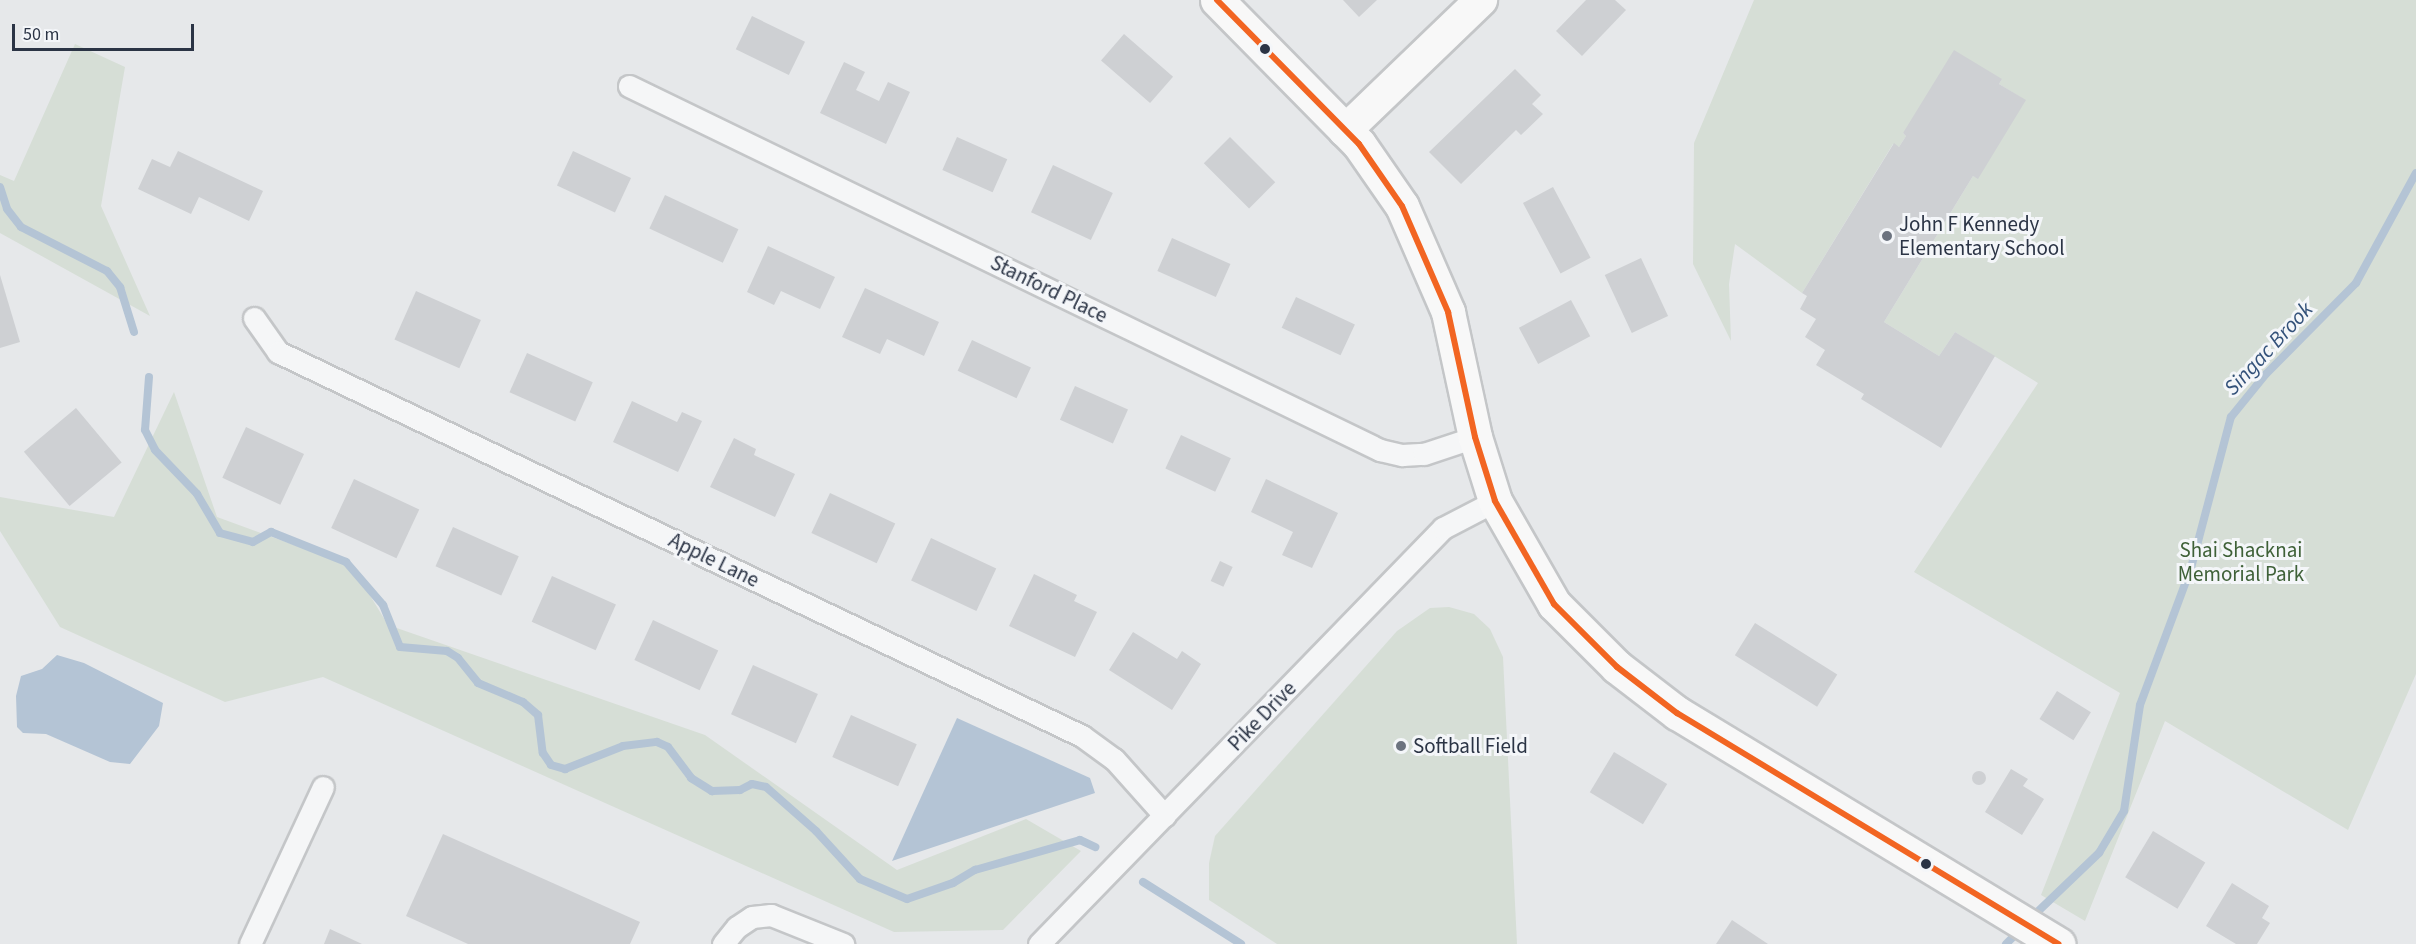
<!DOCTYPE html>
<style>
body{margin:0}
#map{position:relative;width:2416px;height:944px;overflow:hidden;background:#e6e8ea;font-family:"Source Sans 3",sans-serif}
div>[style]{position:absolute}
.green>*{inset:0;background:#d6ded6}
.water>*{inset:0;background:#b4c4d5}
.stream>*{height:8px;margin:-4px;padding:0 4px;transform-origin:4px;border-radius:4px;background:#b4c4d5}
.building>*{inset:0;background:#ced0d3;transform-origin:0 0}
.round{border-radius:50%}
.roads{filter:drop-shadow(2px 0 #c4c6c8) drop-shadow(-2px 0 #c4c6c8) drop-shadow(0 2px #c4c6c8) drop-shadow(0 -2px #c4c6c8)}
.street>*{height:21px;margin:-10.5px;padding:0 10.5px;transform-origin:10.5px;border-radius:10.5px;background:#f5f6f7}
.secondary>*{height:32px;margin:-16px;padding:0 16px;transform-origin:16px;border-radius:16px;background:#f8f8f8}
.primary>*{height:33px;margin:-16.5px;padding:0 16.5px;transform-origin:16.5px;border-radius:16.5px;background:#f8f8f8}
.bus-1>*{height:6px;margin:-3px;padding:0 3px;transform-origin:3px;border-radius:3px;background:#f26522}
.dots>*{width:16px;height:16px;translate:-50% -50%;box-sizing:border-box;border:3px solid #f4f6f9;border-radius:50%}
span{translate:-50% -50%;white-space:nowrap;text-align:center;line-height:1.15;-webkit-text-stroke:6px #f4f6f9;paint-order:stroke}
.poi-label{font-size:21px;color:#2b3445}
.left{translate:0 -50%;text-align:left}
.street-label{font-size:21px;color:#2b3445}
.park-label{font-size:21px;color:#3f6138}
.water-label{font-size:22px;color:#34527a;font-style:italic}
.scale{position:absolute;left:12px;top:24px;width:182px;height:27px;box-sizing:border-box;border:3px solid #2b3445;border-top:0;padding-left:8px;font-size:18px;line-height:21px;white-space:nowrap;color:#2b3445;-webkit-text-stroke:4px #f4f6f9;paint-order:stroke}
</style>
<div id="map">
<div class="green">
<i style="clip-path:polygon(1754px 0,2416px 0,2416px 674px,2348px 830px,2165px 721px,2085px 921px,2041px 895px,2120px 693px,1914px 572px,2038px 383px,1955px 332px,1939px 356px,1884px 322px,1973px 176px,1978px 178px,2025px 100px,1999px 84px,2002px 79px,1903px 133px,1906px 136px,1899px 147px,1893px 144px,1802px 293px,1735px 244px,1729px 284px,1731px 341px,1693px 264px,1694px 143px)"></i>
<i style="clip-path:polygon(75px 44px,125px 67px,101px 206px,150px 316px,0 233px,0 175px,14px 181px)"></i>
<i style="clip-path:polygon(174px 392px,217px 517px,352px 566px,388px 625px,705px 735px,897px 870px,1026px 819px,1081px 851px,1003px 930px,894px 932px,323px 677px,225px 702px,60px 627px,0 531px,0 497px,114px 517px)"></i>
<i style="clip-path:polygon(1449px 607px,1474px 614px,1490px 629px,1503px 657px,1517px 944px,1277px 944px,1209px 900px,1209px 863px,1215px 836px,1397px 631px,1430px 608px)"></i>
</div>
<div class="water">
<i style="clip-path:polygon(57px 655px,84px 663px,163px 703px,159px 726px,130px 764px,110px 762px,46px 734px,23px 733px,17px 727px,16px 696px,21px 676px,42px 669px)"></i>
<i style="clip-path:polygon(957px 718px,1090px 778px,1095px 793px,892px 861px)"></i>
</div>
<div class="stream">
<i style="left:0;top:187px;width:23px;rotate:72deg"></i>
<i style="left:7px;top:209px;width:23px;rotate:52deg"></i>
<i style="left:21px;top:227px;width:97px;rotate:27.1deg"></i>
<i style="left:107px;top:271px;width:21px;rotate:51deg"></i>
<i style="left:120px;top:287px;width:47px;rotate:72.7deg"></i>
<i style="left:149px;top:377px;width:53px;rotate:94.3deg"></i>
<i style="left:145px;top:430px;width:22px;rotate:63deg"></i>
<i style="left:155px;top:450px;width:61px;rotate:46.3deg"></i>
<i style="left:197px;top:494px;width:45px;rotate:59.5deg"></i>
<i style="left:220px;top:533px;width:34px;rotate:15deg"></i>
<i style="left:253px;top:542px;width:21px;rotate:-29deg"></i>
<i style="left:271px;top:532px;width:81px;rotate:21.8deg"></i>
<i style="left:346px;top:562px;width:57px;rotate:49.3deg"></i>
<i style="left:383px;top:605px;width:45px;rotate:68deg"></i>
<i style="left:400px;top:647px;width:47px;rotate:4.9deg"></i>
<i style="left:447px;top:651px;width:13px;rotate:32deg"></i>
<i style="left:458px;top:658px;width:32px;rotate:51deg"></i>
<i style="left:478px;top:683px;width:49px;rotate:22.9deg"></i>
<i style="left:523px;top:702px;width:20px;rotate:41deg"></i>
<i style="left:538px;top:715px;width:38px;rotate:83deg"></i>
<i style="left:543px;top:753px;width:14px;rotate:56deg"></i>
<i style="left:551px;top:765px;width:15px;rotate:16deg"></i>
<i style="left:565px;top:769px;width:62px;rotate:-21.6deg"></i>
<i style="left:623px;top:746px;width:34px;rotate:-7deg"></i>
<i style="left:657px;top:742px;width:12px;rotate:24deg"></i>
<i style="left:668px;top:747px;width:39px;rotate:53deg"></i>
<i style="left:691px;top:778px;width:25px;rotate:32deg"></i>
<i style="left:712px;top:791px;width:28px;rotate:-2deg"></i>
<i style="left:740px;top:790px;width:13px;rotate:-27deg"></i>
<i style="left:752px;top:784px;width:14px;rotate:12deg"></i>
<i style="left:766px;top:787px;width:67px;rotate:41.3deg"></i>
<i style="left:816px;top:831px;width:65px;rotate:47.5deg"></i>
<i style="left:860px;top:879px;width:51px;rotate:23.1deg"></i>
<i style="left:907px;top:899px;width:49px;rotate:-19.2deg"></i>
<i style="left:953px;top:883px;width:26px;rotate:-31deg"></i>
<i style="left:975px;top:870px;width:109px;rotate:-15.9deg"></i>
<i style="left:1080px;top:840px;width:17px;rotate:25deg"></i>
<i style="left:1143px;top:882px;width:116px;rotate:32.3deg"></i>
<i style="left:2032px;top:917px;width:93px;rotate:-43.7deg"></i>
<i style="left:2099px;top:853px;width:49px;rotate:-59.2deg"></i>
<i style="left:2124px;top:811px;width:107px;rotate:-81.4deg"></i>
<i style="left:2140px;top:705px;width:146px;rotate:-69.6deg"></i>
<i style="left:2191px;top:568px;width:156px;rotate:-75.2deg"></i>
<i style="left:2231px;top:417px;width:55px;rotate:-50.9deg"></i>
<i style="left:2266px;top:374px;width:128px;rotate:-45.3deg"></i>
<i style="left:2356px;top:283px;width:125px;rotate:-61.4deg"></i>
<i style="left:2006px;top:944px;width:20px;rotate:-45deg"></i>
</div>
<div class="building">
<i style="clip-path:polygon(1343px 0,1377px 0,1359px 17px)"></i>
<i style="clip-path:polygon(1586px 0,1615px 0,1626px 10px,1582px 56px,1556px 31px)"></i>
<i style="left:752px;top:16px;width:59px;height:37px;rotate:26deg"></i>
<i style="left:1124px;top:34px;width:65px;height:35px;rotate:41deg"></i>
<i style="clip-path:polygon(1954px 50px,2002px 79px,1999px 84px,2026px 100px,1978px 179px,1973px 176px,1884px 322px,1939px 356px,1955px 332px,1995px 356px,1941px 448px,1861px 399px,1864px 394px,1816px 365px,1825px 350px,1805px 337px,1816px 319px,1800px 309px,1807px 296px,1802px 293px,1894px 143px,1899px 147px,1906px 136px,1903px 133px)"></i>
<i style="clip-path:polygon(844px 62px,865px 72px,856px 90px,879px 101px,888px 82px,910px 92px,886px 144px,820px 113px)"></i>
<i style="clip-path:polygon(1515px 69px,1541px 95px,1532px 104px,1543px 114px,1521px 135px,1516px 130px,1461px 184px,1429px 152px)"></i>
<i style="left:957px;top:137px;width:55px;height:36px;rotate:24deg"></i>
<i style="left:1230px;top:137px;width:64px;height:37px;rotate:45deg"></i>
<i style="clip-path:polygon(178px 151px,263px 191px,249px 221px,199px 197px,191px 214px,138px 189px,152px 159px,170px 167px)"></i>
<i style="left:573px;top:151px;width:64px;height:38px;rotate:25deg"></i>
<i style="left:1053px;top:165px;width:66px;height:52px;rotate:25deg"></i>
<i style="left:1553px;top:187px;width:80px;height:34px;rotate:62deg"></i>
<i style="left:665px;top:195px;width:81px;height:37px;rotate:25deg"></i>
<i style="left:1172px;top:238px;width:64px;height:36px;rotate:24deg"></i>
<i style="clip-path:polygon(768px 246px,835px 277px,820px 309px,781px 291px,774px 305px,747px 292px)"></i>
<i style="left:1641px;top:258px;width:64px;height:40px;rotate:65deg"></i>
<i style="clip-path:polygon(0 275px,20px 342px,0 348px)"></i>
<i style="clip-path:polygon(865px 288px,939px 322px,924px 356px,887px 339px,880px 354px,842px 337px)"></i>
<i style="left:416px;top:291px;width:71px;height:53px;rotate:24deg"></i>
<i style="left:1296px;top:297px;width:65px;height:34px;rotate:25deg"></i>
<i style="left:1571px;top:300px;width:41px;height:59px;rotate:62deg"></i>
<i style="left:972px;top:340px;width:65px;height:34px;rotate:25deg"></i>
<i style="left:527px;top:353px;width:72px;height:43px;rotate:24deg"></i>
<i style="left:1075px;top:386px;width:58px;height:37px;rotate:24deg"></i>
<i style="clip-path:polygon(632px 401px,677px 422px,682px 412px,702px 421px,678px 472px,613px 442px)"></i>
<i style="left:76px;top:408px;width:71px;height:68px;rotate:50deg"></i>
<i style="left:246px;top:427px;width:64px;height:56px;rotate:25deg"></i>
<i style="left:1181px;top:435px;width:55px;height:37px;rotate:25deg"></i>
<i style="clip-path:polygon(734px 438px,756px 449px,754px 455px,795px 474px,775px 517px,710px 487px)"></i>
<i style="left:354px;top:479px;width:72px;height:54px;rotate:25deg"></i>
<i style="clip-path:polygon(1266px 479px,1338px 513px,1312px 568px,1282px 555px,1293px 532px,1251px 512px)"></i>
<i style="left:830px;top:493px;width:72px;height:44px;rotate:25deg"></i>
<i style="left:453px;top:527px;width:72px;height:43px;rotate:24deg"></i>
<i style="left:931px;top:538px;width:72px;height:47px;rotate:25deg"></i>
<i style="left:1220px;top:561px;width:14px;height:22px;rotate:25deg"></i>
<i style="clip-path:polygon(1034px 574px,1077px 595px,1074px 601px,1097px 612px,1075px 657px,1009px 626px)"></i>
<i style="left:552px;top:576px;width:70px;height:50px;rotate:24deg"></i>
<i style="left:653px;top:620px;width:72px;height:44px;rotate:25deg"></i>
<i style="left:1755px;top:623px;width:97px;height:38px;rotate:32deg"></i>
<i style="clip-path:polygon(1133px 632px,1177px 659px,1182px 651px,1201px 664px,1172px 710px,1109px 670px)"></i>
<i style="left:753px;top:665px;width:71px;height:54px;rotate:24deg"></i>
<i style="left:2057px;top:691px;width:40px;height:33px;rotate:32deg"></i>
<i style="left:851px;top:715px;width:72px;height:46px;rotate:24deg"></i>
<i style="left:1614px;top:752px;width:62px;height:47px;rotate:31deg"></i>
<i style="clip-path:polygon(2011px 769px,2028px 779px,2023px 786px,2044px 799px,2022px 835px,1985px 812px)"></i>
<i class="round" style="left:1972px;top:771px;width:14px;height:14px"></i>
<i style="left:2153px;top:831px;width:61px;height:54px;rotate:31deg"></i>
<i style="clip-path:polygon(443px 834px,640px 922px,630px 944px,468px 944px,406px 916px)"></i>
<i style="clip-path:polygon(2232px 883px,2269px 906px,2262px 918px,2270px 923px,2257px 944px,2236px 944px,2206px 926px)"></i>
<i style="clip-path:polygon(1732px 920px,1768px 944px,1716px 944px)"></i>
<i style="clip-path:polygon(330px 929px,362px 944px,324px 944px)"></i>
</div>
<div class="roads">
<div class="street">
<i style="left:629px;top:86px;width:835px;rotate:25.86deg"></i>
<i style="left:1380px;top:450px;width:23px;rotate:13deg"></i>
<i style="left:1402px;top:455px;width:22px;rotate:-3deg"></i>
<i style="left:1424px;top:454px;width:54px;rotate:-18.4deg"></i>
<i style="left:254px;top:318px;width:42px;rotate:54.8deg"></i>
<i style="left:278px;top:352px;width:891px;rotate:25.53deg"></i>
<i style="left:1082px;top:736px;width:39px;rotate:36deg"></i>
<i style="left:1114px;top:759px;width:76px;rotate:48.2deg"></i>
<i style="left:250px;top:944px;width:173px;rotate:-65.1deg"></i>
<i style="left:723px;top:944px;width:22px;rotate:-51deg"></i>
<i style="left:737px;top:927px;width:18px;rotate:-34deg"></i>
<i style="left:752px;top:917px;width:19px;rotate:-6deg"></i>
<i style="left:771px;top:915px;width:78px;rotate:21.9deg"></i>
<i style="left:1039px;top:944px;width:580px;rotate:-45.84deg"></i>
<i style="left:1443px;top:528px;width:59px;rotate:-27.4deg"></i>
</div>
<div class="secondary">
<i style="left:1345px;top:131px;width:189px;rotate:-43.9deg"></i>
</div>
<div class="primary">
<i style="left:1217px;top:0;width:202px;rotate:45.4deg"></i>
<i style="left:1359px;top:144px;width:75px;rotate:55.3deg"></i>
<i style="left:1402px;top:206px;width:116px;rotate:66.5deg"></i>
<i style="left:1448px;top:312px;width:128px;rotate:77.8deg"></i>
<i style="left:1475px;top:437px;width:67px;rotate:72.6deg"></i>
<i style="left:1495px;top:501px;width:119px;rotate:60.2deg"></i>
<i style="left:1554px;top:604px;width:89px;rotate:45deg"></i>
<i style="left:1617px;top:667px;width:76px;rotate:37.5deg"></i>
<i style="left:1677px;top:713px;width:446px;rotate:31.2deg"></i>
</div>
</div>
<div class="bus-1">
<i style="left:1217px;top:0;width:202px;rotate:45.4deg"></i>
<i style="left:1359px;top:144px;width:75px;rotate:55.3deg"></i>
<i style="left:1402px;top:206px;width:116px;rotate:66.5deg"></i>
<i style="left:1448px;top:312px;width:128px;rotate:77.8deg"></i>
<i style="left:1475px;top:437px;width:67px;rotate:72.6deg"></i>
<i style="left:1495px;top:501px;width:119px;rotate:60.2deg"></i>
<i style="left:1554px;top:604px;width:89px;rotate:45deg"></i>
<i style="left:1617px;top:667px;width:76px;rotate:37.5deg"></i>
<i style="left:1677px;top:713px;width:446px;rotate:31.2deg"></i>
</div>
<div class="dots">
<i style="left:1265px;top:49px;background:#2b3445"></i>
<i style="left:1887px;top:236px;background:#6c737f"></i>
<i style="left:1401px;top:746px;background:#6c737f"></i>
<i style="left:1926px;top:864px;background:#2b3445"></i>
</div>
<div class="poi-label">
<span class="left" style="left:1899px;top:236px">John F Kennedy<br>Elementary School</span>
<span class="left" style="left:1413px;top:746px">Softball Field</span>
</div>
<div class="street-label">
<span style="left:1049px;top:289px;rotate:26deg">Stanford Place</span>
<span style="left:714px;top:560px;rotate:26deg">Apple Lane</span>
<span style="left:1262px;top:716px;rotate:-46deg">Pike Drive</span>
</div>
<div class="park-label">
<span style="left:2241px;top:562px">Shai Shacknai<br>Memorial Park</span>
</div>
<div class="water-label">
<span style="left:2269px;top:349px;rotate:-47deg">Singac Brook</span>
</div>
<div class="scale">50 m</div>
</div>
